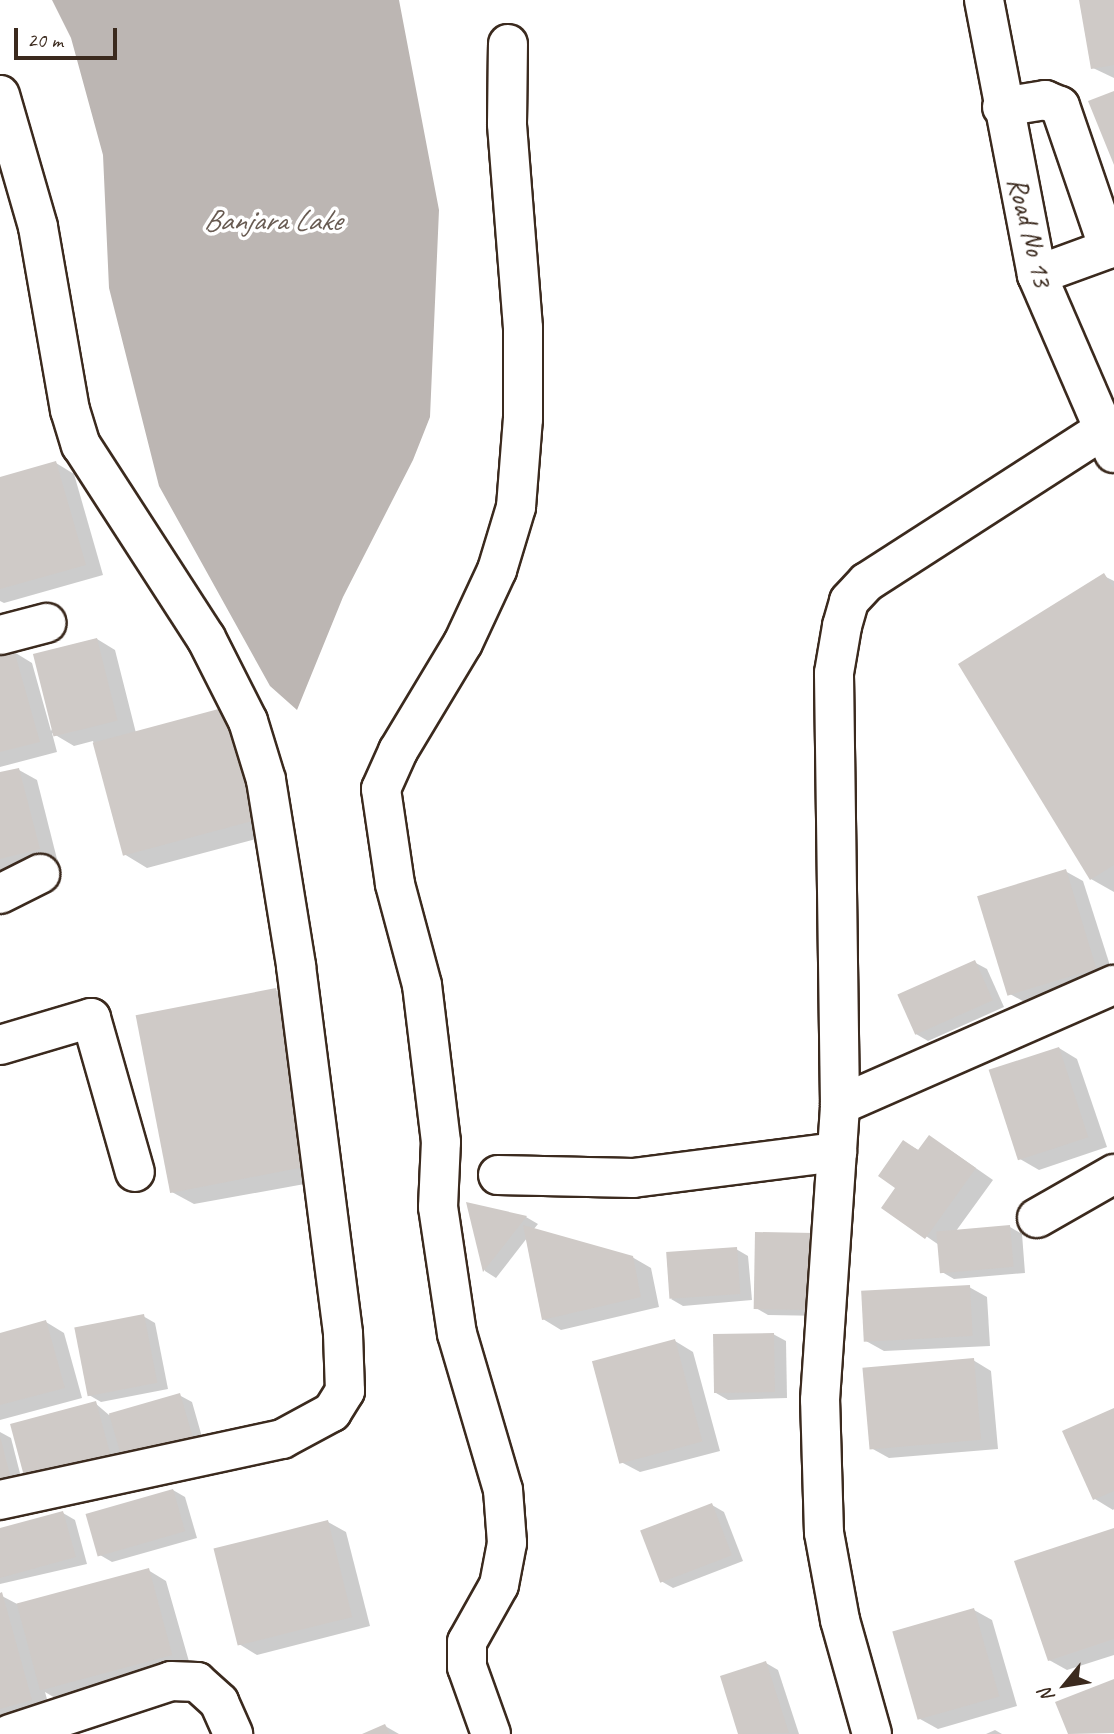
<!DOCTYPE html>
<style>
body{margin:0}
#map{position:relative;width:1114px;height:1734px;overflow:hidden;background:#fff;font-family:Caveat,sans-serif}
div>[style]{position:absolute}
.water>*{inset:0;background:#bcb6b3}
.shadow>*{inset:0;background:#0003}
.building>*{inset:0;background:#cfcac7;transform-origin:0 0}
.roads{filter:drop-shadow(2px 0 #3b2a1e) drop-shadow(-2px 0 #3b2a1e) drop-shadow(0 2px #3b2a1e) drop-shadow(0 -2px #3b2a1e)}
.street>*{height:38px;margin:-19px;padding:0 19px;transform-origin:19px;border-radius:19px;background:#fff}
.secondary>*{height:38px;margin:-19px;padding:0 19px;transform-origin:19px;border-radius:19px;background:#fff}
span{translate:-50% -50%;white-space:nowrap;text-align:center;line-height:1.15;-webkit-text-stroke:7px #fff;paint-order:stroke}
.street-label{font-size:28px;color:#3b2a1e}
.water-label{font-size:30px;color:#685b52;font-style:italic}
.north{position:absolute;left:1030px;top:1650px;width:70px;height:70px;-webkit-text-stroke:5px #fff;paint-order:stroke;rotate:240deg;font-size:19px;font-weight:700;line-height:28px;text-align:center;color:#3b2a1e}
.north::after{content:'';display:block;margin:auto;width:24px;height:32px;background:#3b2a1e;clip-path:polygon(50% 0,100% 100%,50% 72%,0 100%)}
.scale{position:absolute;left:14px;top:28px;width:103px;height:32px;box-sizing:border-box;border:4px solid #3b2a1e;border-top:0;padding-left:9px;font-size:21px;line-height:24px;white-space:nowrap;color:#3b2a1e;-webkit-text-stroke:5px #fff;paint-order:stroke}
</style>
<div id="map">
<div class="water">
<i style="clip-path:polygon(52px 0,399px 0,439px 210px,430px 417px,413px 460px,343px 597px,297px 710px,270px 686px,159px 486px,109px 288px,103px 155px,71px 38px)"></i>
</div>
<div class="shadow">
<i style="clip-path:polygon(1080px 0,1114px 0,1114px 78px,1093px 68px)"></i>
<i style="clip-path:polygon(56px 463px,74px 474px,103px 575px,4px 603px,0 601px,0 479px)"></i>
<i style="clip-path:polygon(1104px 576px,1114px 581px,1114px 892px,1091px 879px)"></i>
<i style="clip-path:polygon(97px 639px,115px 650px,136px 733px,226px 709px,279px 833px,147px 868px,124px 854px,93px 741px,74px 746px,52px 733px,57px 752px,0 767px,0 656px,14px 652px,32px 663px,51px 731px)"></i>
<i style="clip-path:polygon(19px 770px,37px 780px,57px 859px,0 873px,0 774px)"></i>
<i style="clip-path:polygon(1065px 871px,1083px 881px,1114px 978px,1028px 1004px,1010px 994px)"></i>
<i style="clip-path:polygon(974px 962px,987px 969px,1004px 1007px,928px 1041px,916px 1034px)"></i>
<i style="clip-path:polygon(275px 990px,299px 1003px,332px 1179px,194px 1204px,170px 1191px)"></i>
<i style="clip-path:polygon(1059px 1048px,1077px 1059px,1107px 1147px,1039px 1170px,1020px 1159px)"></i>
<i style="clip-path:polygon(904px 1142px,920px 1151px,947px 1148px,993px 1180px,956px 1231px,1010px 1227px,1022px 1234px,1025px 1273px,954px 1279px,942px 1272px,939px 1245px,884px 1207px,897px 1187px)"></i>
<i style="clip-path:polygon(468px 1205px,526px 1217px,538px 1224px,533px 1230px,632px 1257px,651px 1268px,659px 1307px,561px 1330px,543px 1319px,527px 1238px,496px 1278px,485px 1271px)"></i>
<i style="clip-path:polygon(757px 1234px,825px 1316px,768px 1315px,756px 1308px)"></i>
<i style="clip-path:polygon(736px 1249px,748px 1256px,752px 1300px,683px 1306px,671px 1299px)"></i>
<i style="clip-path:polygon(969px 1287px,987px 1297px,990px 1346px,884px 1351px,866px 1341px)"></i>
<i style="clip-path:polygon(143px 1316px,155px 1323px,168px 1389px,101px 1402px,89px 1395px)"></i>
<i style="clip-path:polygon(46px 1322px,64px 1333px,82px 1398px,0 1420px,0 1334px)"></i>
<i style="clip-path:polygon(773px 1334px,786px 1341px,787px 1398px,728px 1400px,716px 1393px)"></i>
<i style="clip-path:polygon(675px 1341px,693px 1352px,720px 1451px,640px 1472px,621px 1462px)"></i>
<i style="clip-path:polygon(973px 1360px,991px 1371px,998px 1449px,889px 1458px,871px 1448px)"></i>
<i style="clip-path:polygon(179px 1395px,192px 1402px,204px 1444px,122px 1465px,12px 1425px,95px 1403px,109px 1415px)"></i>
<i style="clip-path:polygon(1114px 1410px,1114px 1509px,1113px 1510px,1095px 1499px)"></i>
<i style="clip-path:polygon(0 1432px,11px 1438px,23px 1485px,0 1490px)"></i>
<i style="clip-path:polygon(173px 1490px,185px 1497px,197px 1538px,112px 1562px,100px 1555px)"></i>
<i style="clip-path:polygon(712px 1505px,724px 1512px,743px 1561px,673px 1588px,661px 1581px)"></i>
<i style="clip-path:polygon(63px 1513px,75px 1520px,87px 1564px,0 1584px,0 1530px)"></i>
<i style="clip-path:polygon(328px 1522px,346px 1532px,370px 1626px,257px 1655px,239px 1644px)"></i>
<i style="clip-path:polygon(1114px 1530px,1114px 1655px,1067px 1670px,1049px 1660px)"></i>
<i style="clip-path:polygon(148px 1570px,166px 1581px,190px 1665px,62px 1702px,45px 1692px,50px 1710px,0 1724px,0 1595px,21px 1606px)"></i>
<i style="clip-path:polygon(974px 1610px,992px 1620px,1017px 1706px,938px 1729px,920px 1719px)"></i>
<i style="clip-path:polygon(766px 1663px,778px 1670px,799px 1734px,740px 1734px,722px 1677px)"></i>
<i style="clip-path:polygon(385px 1726px,399px 1734px,366px 1734px)"></i>
<i style="clip-path:polygon(995px 1730px,1002px 1734px,986px 1734px)"></i>
</div>
<div class="building">
<i style="clip-path:polygon(1079px 0,1114px 0,1114px 65px,1091px 69px)"></i>
<i style="clip-path:polygon(1114px 91px,1114px 165px,1088px 101px)"></i>
<i style="clip-path:polygon(56px 461px,86px 565px,0 589px,0 477px)"></i>
<i style="clip-path:polygon(1104px 573px,1114px 589px,1114px 865px,1090px 880px,958px 664px)"></i>
<i style="left:97px;top:638px;width:85px;height:66px;rotate:76deg"></i>
<i style="clip-path:polygon(14px 650px,40px 742px,0 752px,0 654px)"></i>
<i style="left:226px;top:707px;width:117px;height:138px;rotate:75deg"></i>
<i style="clip-path:polygon(19px 768px,40px 849px,0 859px,0 772px)"></i>
<i style="left:1066px;top:869px;width:104px;height:93px;rotate:73deg"></i>
<i style="left:975px;top:960px;width:44px;height:85px;rotate:66deg"></i>
<i style="left:276px;top:988px;width:181px;height:143px;rotate:79deg"></i>
<i style="left:1059px;top:1047px;width:95px;height:74px;rotate:72deg"></i>
<i style="clip-path:polygon(929px 1135px,976px 1168px,925px 1239px,881px 1208px,895px 1188px,878px 1176px,903px 1140px,918px 1150px)"></i>
<i style="clip-path:polygon(466px 1202px,527px 1216px,483px 1272px)"></i>
<i style="clip-path:polygon(523px 1225px,633px 1256px,641px 1297px,542px 1320px)"></i>
<i style="left:1010px;top:1225px;width:42px;height:74px;rotate:85deg"></i>
<i style="left:755px;top:1232px;width:59px;height:77px;rotate:1deg"></i>
<i style="left:737px;top:1247px;width:47px;height:71px;rotate:86deg"></i>
<i style="left:970px;top:1285px;width:51px;height:109px;rotate:87deg"></i>
<i style="left:144px;top:1314px;width:70px;height:71px;rotate:79deg"></i>
<i style="clip-path:polygon(46px 1320px,65px 1388px,0 1405px,0 1333px)"></i>
<i style="left:774px;top:1333px;width:59px;height:61px;rotate:89deg"></i>
<i style="left:675px;top:1339px;width:106px;height:86px;rotate:75deg"></i>
<i style="left:974px;top:1358px;width:82px;height:112px;rotate:85deg"></i>
<i style="left:180px;top:1393px;width:47px;height:74px;rotate:74deg"></i>
<i style="left:96px;top:1401px;width:59px;height:89px;rotate:75deg"></i>
<i style="clip-path:polygon(1114px 1408px,1114px 1491px,1093px 1500px,1062px 1431px)"></i>
<i style="clip-path:polygon(0 1436px,11px 1479px,0 1481px)"></i>
<i style="left:173px;top:1489px;width:44px;height:91px;rotate:74deg"></i>
<i style="left:712px;top:1503px;width:56px;height:77px;rotate:69deg"></i>
<i style="clip-path:polygon(63px 1511px,76px 1557px,0 1578px,0 1528px)"></i>
<i style="left:328px;top:1520px;width:100px;height:118px;rotate:76deg"></i>
<i style="clip-path:polygon(1114px 1528px,1114px 1639px,1048px 1661px,1014px 1561px)"></i>
<i style="left:149px;top:1568px;width:90px;height:137px;rotate:75deg"></i>
<i style="clip-path:polygon(2px 1592px,32px 1700px,0 1709px,0 1593px)"></i>
<i style="left:974px;top:1608px;width:92px;height:85px;rotate:74deg"></i>
<i style="clip-path:polygon(766px 1661px,789px 1733px,738px 1734px,720px 1676px)"></i>
<i style="clip-path:polygon(1114px 1679px,1114px 1733px,1068px 1734px,1055px 1702px)"></i>
<i style="clip-path:polygon(385px 1724px,390px 1734px,362px 1734px)"></i>
</div>
<div class="roads">
<div class="street">
<i style="left:0;top:95px;width:137px;rotate:73.9deg"></i>
<i style="left:38px;top:227px;width:186px;rotate:80.1deg"></i>
<i style="left:70px;top:410px;width:37px;rotate:73deg"></i>
<i style="left:81px;top:445px;width:230px;rotate:57.1deg"></i>
<i style="left:206px;top:638px;width:93px;rotate:63.2deg"></i>
<i style="left:248px;top:721px;width:62px;rotate:73deg"></i>
<i style="left:266px;top:780px;width:188px;rotate:80.8deg"></i>
<i style="left:296px;top:966px;width:371px;rotate:82.7deg"></i>
<i style="left:343px;top:1334px;width:57px;rotate:88deg"></i>
<i style="left:345px;top:1391px;width:25px;rotate:122deg"></i>
<i style="left:332px;top:1412px;width:57px;rotate:151.6deg"></i>
<i style="left:282px;top:1439px;width:289px;rotate:167.8deg"></i>
<i style="left:1002px;top:107px;width:44px;rotate:-9.2deg"></i>
<i style="left:1045px;top:100px;width:16px;rotate:22deg"></i>
<i style="left:1060px;top:106px;width:151px;rotate:71.1deg"></i>
<i style="left:1037px;top:275px;width:82px;rotate:-20deg"></i>
<i style="left:0;top:635px;width:48px;rotate:-14.6deg"></i>
<i style="left:0;top:894px;width:45px;rotate:-26.6deg"></i>
<i style="left:0;top:1045px;width:95px;rotate:-16.5deg"></i>
<i style="left:91px;top:1018px;width:160px;rotate:74.1deg"></i>
<i style="left:840px;top:1105px;width:299px;rotate:-23.7deg"></i>
<i style="left:498px;top:1175px;width:135px;rotate:1.3deg"></i>
<i style="left:633px;top:1178px;width:206px;rotate:-7.3deg"></i>
<i style="left:1037px;top:1218px;width:89px;rotate:-29.7deg"></i>
<i style="left:10px;top:1734px;width:169px;rotate:-18.2deg"></i>
<i style="left:171px;top:1681px;width:26px;rotate:2deg"></i>
<i style="left:197px;top:1682px;width:30px;rotate:42deg"></i>
<i style="left:219px;top:1702px;width:35px;rotate:66deg"></i>
<i style="left:491px;top:1734px;width:71px;rotate:-109.7deg"></i>
<i style="left:467px;top:1667px;width:25px;rotate:-90deg"></i>
<i style="left:467px;top:1642px;width:65px;rotate:-60.7deg"></i>
<i style="left:499px;top:1585px;width:43px;rotate:-79.2deg"></i>
<i style="left:507px;top:1543px;width:53px;rotate:-94.3deg"></i>
<i style="left:503px;top:1490px;width:163px;rotate:-106.4deg"></i>
<i style="left:457px;top:1334px;width:128px;rotate:-98.5deg"></i>
<i style="left:438px;top:1207px;width:65px;rotate:-87.4deg"></i>
<i style="left:441px;top:1142px;width:158px;rotate:-96.9deg"></i>
<i style="left:422px;top:985px;width:105px;rotate:-105deg"></i>
<i style="left:395px;top:884px;width:96px;rotate:-98.4deg"></i>
<i style="left:381px;top:789px;width:42px;rotate:-65.9deg"></i>
<i style="left:398px;top:751px;width:126px;rotate:-59deg"></i>
<i style="left:463px;top:643px;width:81px;rotate:-65deg"></i>
<i style="left:497px;top:570px;width:66px;rotate:-73.2deg"></i>
<i style="left:516px;top:507px;width:88px;rotate:-85.5deg"></i>
<i style="left:523px;top:419px;width:91px;rotate:-90deg"></i>
<i style="left:523px;top:328px;width:205px;rotate:-94.5deg"></i>
<i style="left:507px;top:124px;width:80px;rotate:-89.3deg"></i>
<i style="left:872px;top:1734px;width:118px;rotate:-105.7deg"></i>
<i style="left:840px;top:1620px;width:88px;rotate:-100.4deg"></i>
<i style="left:824px;top:1533px;width:133px;rotate:-91.7deg"></i>
<i style="left:820px;top:1400px;width:296px;rotate:-86.1deg"></i>
<i style="left:840px;top:1105px;width:432px;rotate:-90.8deg"></i>
<i style="left:834px;top:673px;width:48px;rotate:-80.3deg"></i>
<i style="left:842px;top:626px;width:26px;rotate:-74deg"></i>
<i style="left:849px;top:601px;width:26px;rotate:-47deg"></i>
<i style="left:867px;top:582px;width:278px;rotate:-32.8deg"></i>
</div>
<div class="secondary">
<i style="left:984px;top:0;width:280px;rotate:79.1deg"></i>
<i style="left:1037px;top:275px;width:194px;rotate:66.6deg"></i>
</div>
</div>
<div class="street-label">
<span style="left:1030px;top:232px;rotate:76deg">Road No 13</span>
</div>
<div class="water-label">
<span style="left:272px;top:220px">Banjara Lake</span>
</div>
<div class="north">N</div>
<div class="scale">20 m</div>
</div>
